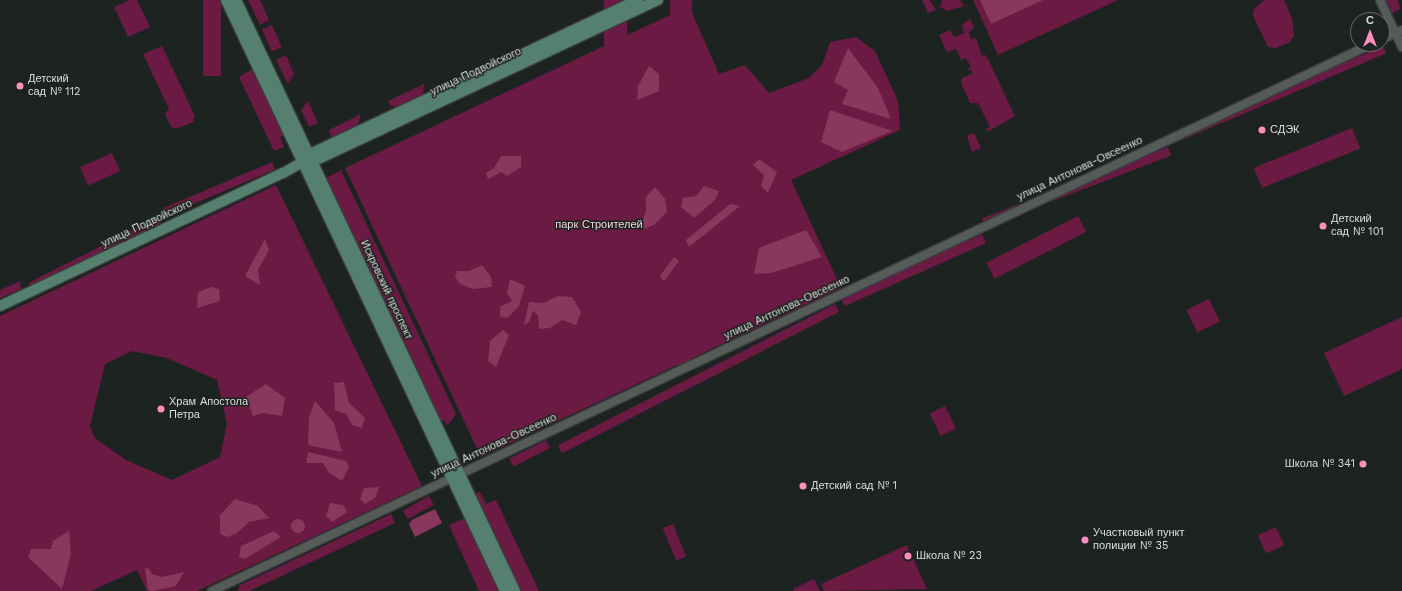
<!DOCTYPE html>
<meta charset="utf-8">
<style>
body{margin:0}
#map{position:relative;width:1402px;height:591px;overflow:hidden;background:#1d2320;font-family:"Work Sans",sans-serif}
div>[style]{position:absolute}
.green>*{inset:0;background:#6b1b43;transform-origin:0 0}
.forest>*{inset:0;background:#8a375e}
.round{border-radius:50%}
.roads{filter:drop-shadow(1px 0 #3a3e3c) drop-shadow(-1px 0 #3a3e3c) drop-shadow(0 1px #3a3e3c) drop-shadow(0 -1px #3a3e3c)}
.street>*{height:8px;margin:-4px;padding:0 4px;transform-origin:4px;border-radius:4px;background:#555b58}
.secondary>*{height:10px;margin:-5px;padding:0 5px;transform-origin:5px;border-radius:5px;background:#557f6e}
.dots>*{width:11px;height:11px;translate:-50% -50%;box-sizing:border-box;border:2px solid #1d2320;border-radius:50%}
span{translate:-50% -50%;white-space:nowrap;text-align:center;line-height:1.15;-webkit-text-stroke:3px #1d2320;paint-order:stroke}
.street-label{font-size:11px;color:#dbdedc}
.poi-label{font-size:11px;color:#dbdedc}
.left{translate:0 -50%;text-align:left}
.right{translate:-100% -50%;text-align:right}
.park-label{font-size:11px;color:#f0d7e0}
.north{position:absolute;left:1350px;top:12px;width:40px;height:40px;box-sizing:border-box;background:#1d2320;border:1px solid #696e6b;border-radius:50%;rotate:0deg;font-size:11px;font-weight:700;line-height:16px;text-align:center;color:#dbdedc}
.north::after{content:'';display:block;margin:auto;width:14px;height:18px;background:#fe8ebe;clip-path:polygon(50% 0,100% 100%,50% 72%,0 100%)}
</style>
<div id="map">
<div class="green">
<i style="clip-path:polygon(130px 0,137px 0,150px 27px,128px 37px,114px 7px)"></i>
<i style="left:203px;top:0;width:18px;height:76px"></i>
<i style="clip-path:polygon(248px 0,260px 0,269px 20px,260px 25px)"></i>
<i style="left:604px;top:0;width:23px;height:191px"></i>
<i style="left:670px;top:0;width:22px;height:365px"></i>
<i style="clip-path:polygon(922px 0,930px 0,936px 10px,928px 13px)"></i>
<i style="clip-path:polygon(942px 0,960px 0,964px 6px,947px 11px,940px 7px)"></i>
<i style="clip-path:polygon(973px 0,1118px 0,998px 55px)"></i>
<i style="clip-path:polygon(1264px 0,1284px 0,1292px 18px,1294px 36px,1290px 42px,1276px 48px,1268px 47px,1253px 16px,1254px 9px)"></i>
<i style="clip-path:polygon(1386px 0,1398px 0,1400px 9px,1392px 13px)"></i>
<i style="clip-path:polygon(689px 6px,719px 74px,745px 65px,769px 93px,809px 78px,822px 65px,830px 42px,856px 37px,875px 51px,898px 101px,900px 130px,791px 180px,841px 288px,481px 457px,345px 168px)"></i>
<i style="clip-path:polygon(970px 19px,974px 27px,969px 32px,971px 39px,976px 38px,982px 56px,986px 55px,1015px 116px,989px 131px,985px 130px,990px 127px,978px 103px,970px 103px,961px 83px,962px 78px,973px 73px,971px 70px,966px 70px,971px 67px,966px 58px,961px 60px,956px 49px,947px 52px,939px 35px,950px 30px,954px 37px,964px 33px,962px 25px)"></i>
<i style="left:272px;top:25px;width:24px;height:11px;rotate:66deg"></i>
<i style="clip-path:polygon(162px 46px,195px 116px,193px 122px,176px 129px,171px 127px,165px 114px,169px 109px,143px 54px)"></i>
<i style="left:1383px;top:46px;width:8px;height:231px;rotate:67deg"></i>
<i style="clip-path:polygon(286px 55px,294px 74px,288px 84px,276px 60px)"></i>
<i style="clip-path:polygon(253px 69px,284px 135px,280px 137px,284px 147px,274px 151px,239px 77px)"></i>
<i style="clip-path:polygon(424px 84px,423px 96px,396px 108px,390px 105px,388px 101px)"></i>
<i style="clip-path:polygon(308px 101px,318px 123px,309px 127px,301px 110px)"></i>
<i style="clip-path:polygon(361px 114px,357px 127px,332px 139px,329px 130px)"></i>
<i style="left:1352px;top:128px;width:22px;height:106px;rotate:68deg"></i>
<i style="clip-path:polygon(974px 133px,981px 148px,972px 152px,967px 136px)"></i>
<i style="left:1168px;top:147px;width:9px;height:199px;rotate:69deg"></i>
<i style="left:112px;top:153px;width:20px;height:35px;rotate:66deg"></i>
<i style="left:272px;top:162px;width:8px;height:119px;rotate:67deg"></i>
<i style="clip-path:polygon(341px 170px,456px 414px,447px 426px,444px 420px,440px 422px,326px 178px)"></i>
<i style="clip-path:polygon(evenodd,276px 185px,422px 486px,197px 591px,147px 591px,137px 570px,91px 591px,0 591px,0 316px,276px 185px,132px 351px,167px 358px,217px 380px,227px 424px,220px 457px,172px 480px,126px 460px,95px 438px,90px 426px,105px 364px,132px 351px)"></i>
<i style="left:1078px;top:216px;width:18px;height:103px;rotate:63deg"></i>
<i style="left:158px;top:217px;width:7px;height:145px;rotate:63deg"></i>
<i style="left:982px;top:234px;width:10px;height:155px;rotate:66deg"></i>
<i style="clip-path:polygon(20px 281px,21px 289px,0 298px,0 290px)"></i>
<i style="left:1209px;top:299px;width:25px;height:25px;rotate:64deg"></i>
<i style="left:835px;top:304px;width:9px;height:311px;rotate:63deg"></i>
<i style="clip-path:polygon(1402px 317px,1402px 369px,1344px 396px,1324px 353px)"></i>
<i style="left:945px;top:406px;width:25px;height:17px;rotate:64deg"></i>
<i style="left:546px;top:440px;width:9px;height:41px;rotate:63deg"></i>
<i style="clip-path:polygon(480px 492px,486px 504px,496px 500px,539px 591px,520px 591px,475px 494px)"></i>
<i style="left:429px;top:496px;width:10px;height:30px;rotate:61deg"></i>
<i style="clip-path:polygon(391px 514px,395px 523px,249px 591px,238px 591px,240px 585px)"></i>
<i style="clip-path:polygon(465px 518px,499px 591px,479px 591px,449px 525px)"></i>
<i style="left:673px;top:524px;width:35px;height:11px;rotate:68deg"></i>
<i style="left:1276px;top:527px;width:20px;height:20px;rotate:66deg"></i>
<i style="clip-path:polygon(907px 545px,927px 589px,824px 591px,821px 584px)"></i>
<i style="clip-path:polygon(814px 579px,820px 591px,794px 591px,793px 589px)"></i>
</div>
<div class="forest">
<i style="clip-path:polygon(980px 0,1043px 0,991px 24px)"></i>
<i style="clip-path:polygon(848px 48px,878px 88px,891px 119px,842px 104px,848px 90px,834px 82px)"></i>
<i style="clip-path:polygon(649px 66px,659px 74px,659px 91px,637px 100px,638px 86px)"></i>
<i style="clip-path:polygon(830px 110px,860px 120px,892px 131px,842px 152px,821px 142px)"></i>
<i style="clip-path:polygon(501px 156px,521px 156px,521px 167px,507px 176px,501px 172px,488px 179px,486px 173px,494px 168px)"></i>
<i style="clip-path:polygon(759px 159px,777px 172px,768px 193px,761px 186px,764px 175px,753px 165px)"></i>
<i style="clip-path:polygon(704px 186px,719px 191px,715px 200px,694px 218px,681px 207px,683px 198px,696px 196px)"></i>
<i style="clip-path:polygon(655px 187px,665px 199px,667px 212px,654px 225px,644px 229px,640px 225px,646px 212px,646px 197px)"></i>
<i style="clip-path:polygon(730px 204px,740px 206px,689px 247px,686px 240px)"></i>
<i style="clip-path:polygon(806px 230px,822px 257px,771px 273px,754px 274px,759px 248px)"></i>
<i style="clip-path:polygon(265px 239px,269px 250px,258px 270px,260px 285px,245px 276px)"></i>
<i style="clip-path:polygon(674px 257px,679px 261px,664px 281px,660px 277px,662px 273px)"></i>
<i style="clip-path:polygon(482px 265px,491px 277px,492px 287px,473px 289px,460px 284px,455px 277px,457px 271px,469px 271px)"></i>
<i style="clip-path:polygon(510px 279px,525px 286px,519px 306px,507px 318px,500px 317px,500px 307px,512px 301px,507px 293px)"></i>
<i style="clip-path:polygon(211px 287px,219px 289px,220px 301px,197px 308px,198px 292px)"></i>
<i style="clip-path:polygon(558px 296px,572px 297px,581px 312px,576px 325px,562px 320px,550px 328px,539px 329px,538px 315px,533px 311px,529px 322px,524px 325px,529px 302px,544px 303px)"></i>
<i style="clip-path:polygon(503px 330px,509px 335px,496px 367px,488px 361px,490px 341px)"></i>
<i style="clip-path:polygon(344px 382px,349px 403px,365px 418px,362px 428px,352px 425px,346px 414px,335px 410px,334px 383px)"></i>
<i style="clip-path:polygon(266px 384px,285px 398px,282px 416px,263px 413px,253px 416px,246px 397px)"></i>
<i style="clip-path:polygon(315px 401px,334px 423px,342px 452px,308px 445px,309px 418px)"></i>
<i style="clip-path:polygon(308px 452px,346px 461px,349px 467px,342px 481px,329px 473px,323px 463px,306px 463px)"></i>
<i style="clip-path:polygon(379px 487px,376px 497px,365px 504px,360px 499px,364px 488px)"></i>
<i style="clip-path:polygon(235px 499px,258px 506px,269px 518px,249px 522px,237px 533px,227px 537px,220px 534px,220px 515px)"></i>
<i style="clip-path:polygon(330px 503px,343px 505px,347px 512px,332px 522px,326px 516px)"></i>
<i style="clip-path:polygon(435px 509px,442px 523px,415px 537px,409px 524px,412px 520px)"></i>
<i class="round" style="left:291px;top:519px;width:14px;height:14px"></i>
<i style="clip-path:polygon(69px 531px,71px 554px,62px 589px,28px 557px,31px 549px,51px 549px,53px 541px)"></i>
<i style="clip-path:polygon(274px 531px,281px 537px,245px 559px,239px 557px,241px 546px)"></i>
<i style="clip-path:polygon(148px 568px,152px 574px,162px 577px,184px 572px,176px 586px,152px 591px,148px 590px,145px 569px)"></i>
</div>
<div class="roads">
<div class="street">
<i style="left:1380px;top:0;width:52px;rotate:64.9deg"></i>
<i style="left:1382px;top:39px;width:22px;rotate:-24deg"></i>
<i style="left:212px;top:591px;width:1283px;rotate:-25.25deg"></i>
</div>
<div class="secondary">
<i style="left:226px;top:0;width:654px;rotate:64.73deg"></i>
<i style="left:236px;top:0;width:654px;rotate:64.73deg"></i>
<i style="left:305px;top:162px;width:7px"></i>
<i style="left:312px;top:162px;width:382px;rotate:-25.1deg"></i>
<i style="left:0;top:306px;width:313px;rotate:-25.2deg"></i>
<i style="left:283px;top:173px;width:23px;rotate:-29deg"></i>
<i style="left:303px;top:162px;width:9px;rotate:-54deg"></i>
<i style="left:308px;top:155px;width:365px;rotate:-25.2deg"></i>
</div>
</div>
<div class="dots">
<i style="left:20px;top:86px;background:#fe8ebe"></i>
<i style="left:1262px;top:130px;background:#fe8ebe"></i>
<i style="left:1323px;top:226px;background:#fe8ebe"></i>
<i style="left:161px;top:409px;background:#fe8ebe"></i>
<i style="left:1363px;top:464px;background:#fe8ebe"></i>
<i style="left:803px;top:486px;background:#fe8ebe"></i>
<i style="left:1085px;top:540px;background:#fe8ebe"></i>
<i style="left:908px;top:556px;background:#fe8ebe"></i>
</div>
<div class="street-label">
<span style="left:476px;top:72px;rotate:-25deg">улица Подвойского</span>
<span style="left:1080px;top:169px;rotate:-25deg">улица Антонова-Овсеенко</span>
<span style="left:147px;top:224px;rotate:-25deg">улица Подвойского</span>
<span style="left:386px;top:290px;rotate:65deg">Искровский проспект</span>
<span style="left:787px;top:308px;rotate:-25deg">улица Антонова-Овсеенко</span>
<span style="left:494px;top:446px;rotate:-25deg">улица Антонова-Овсеенко</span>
</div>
<div class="poi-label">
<span class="left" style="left:28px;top:86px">Детский<br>сад № 112</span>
<span class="left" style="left:1270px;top:130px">СДЭК</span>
<span class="left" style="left:1331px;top:226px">Детский<br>сад № 101</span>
<span class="left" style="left:169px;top:409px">Храм Апостола<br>Петра</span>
<span class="right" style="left:1355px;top:464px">Школа № 341</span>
<span class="left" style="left:811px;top:486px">Детский сад № 1</span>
<span class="left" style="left:1093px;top:540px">Участковый пункт<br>полиции № 35</span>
<span class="left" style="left:916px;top:556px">Школа № 23</span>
</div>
<div class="park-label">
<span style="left:599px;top:225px">парк Строителей</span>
</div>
<div class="north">С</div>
</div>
